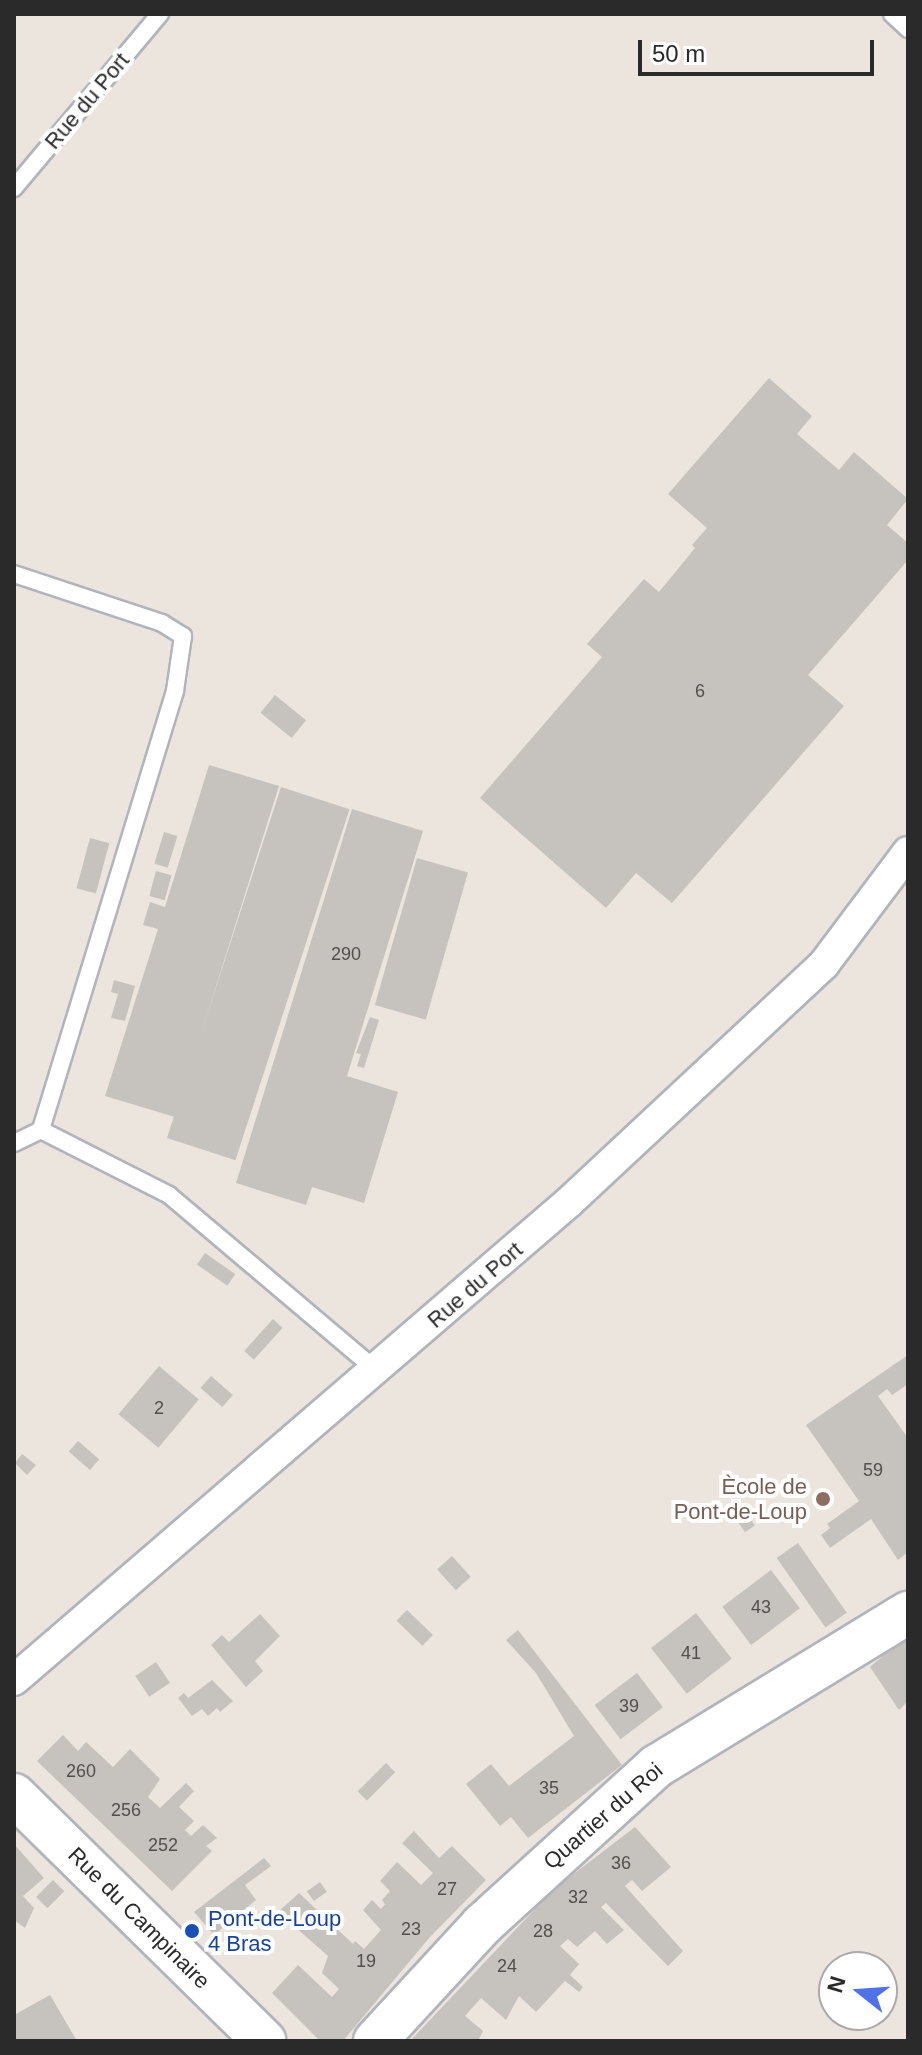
<!DOCTYPE html>
<meta charset="utf-8">
<style>
body{margin:0}
#map{position:relative;width:922px;height:2055px;overflow:hidden;background:#ebe5de;font-family:Arial,sans-serif}
div>[style]{position:absolute}
.building>*{inset:0;background:#c6c2bd;transform-origin:0 0}
.roads{filter:drop-shadow(2px 0 #b1b4bc) drop-shadow(-2px 0 #b1b4bc) drop-shadow(0 2px #b1b4bc) drop-shadow(0 -2px #b1b4bc)}
.lane>*{height:16px;margin:-8px;padding:0 8px;transform-origin:8px;border-radius:8px;background:#fff}
.street>*{height:30px;margin:-15px;padding:0 15px;transform-origin:15px;border-radius:15px;background:#fff}
.secondary>*{height:42px;margin:-21px;padding:0 21px;transform-origin:21px;border-radius:21px;background:#fff}
.dots>*{width:22px;height:22px;translate:-50% -50%;box-sizing:border-box;border:4px solid #fff;border-radius:50%}
span{translate:-50% -50%;white-space:nowrap;text-align:center;line-height:1.15;-webkit-text-stroke:8px #fff;paint-order:stroke}
.number-label{font-size:18px;color:#51504f}
.number-label span{-webkit-text-stroke-width:0}
.street-label{font-size:22px;color:#2a2a2a}
.education-label{font-size:22px;color:#785e54}
.right{translate:-100% -50%;text-align:right}
.transit-label{font-size:22px;color:#164399}
.left{translate:0 -50%;text-align:left}
.frame{position:absolute;inset:0;border:16px solid #2a2a2a;pointer-events:none}
.north{position:absolute;left:818px;top:1951px;width:80px;height:80px;box-sizing:border-box;background:#fff;border:2px solid #aaa;border-radius:50%;rotate:287deg;font-size:22px;font-weight:700;line-height:32px;text-align:center;color:#2a2a2a}
.north::after{content:'';display:block;margin:auto;width:28px;height:36px;background:#4f73e7;clip-path:polygon(50% 0,100% 100%,50% 72%,0 100%)}
.scale{position:absolute;left:638px;top:40px;width:236px;height:36px;box-sizing:border-box;border:4px solid #2a2a2a;border-top:0;padding-left:10px;font-size:24px;line-height:28px;white-space:nowrap;color:#2a2a2a;-webkit-text-stroke:6px #fff;paint-order:stroke}
</style>
<div id="map">
<div class="building">
<i style="clip-path:polygon(769px 378px,812px 416px,797px 434px,839px 470px,854px 452px,908px 499px,887px 525px,908px 543px,908px 560px,808px 675px,844px 706px,672px 903px,636px 873px,606px 908px,480px 798px,602px 657px,587px 644px,644px 579px,659px 592px,695px 548px,692px 545px,707px 528px,668px 494px)"></i>
<i style="left:275px;top:695px;width:40px;height:23px;rotate:39deg"></i>
<i style="clip-path:polygon(209px 765px,279px 786px,175px 1117px,105px 1096px,158px 929px,143px 925px,150px 902px,165px 907px)"></i>
<i style="left:281px;top:787px;width:72px;height:369px;rotate:18deg"></i>
<i style="clip-path:polygon(352px 809px,423px 831px,347px 1076px,398px 1092px,364px 1203px,312px 1187px,306px 1205px,236px 1183px)"></i>
<i style="left:164px;top:832px;width:14px;height:33px;rotate:17deg"></i>
<i style="left:90px;top:838px;width:20px;height:52px;rotate:15deg"></i>
<i style="left:417px;top:858px;width:53px;height:153px;rotate:16deg"></i>
<i style="left:156px;top:871px;width:16px;height:26px;rotate:15deg"></i>
<i style="clip-path:polygon(114px 980px,135px 986px,125px 1021px,111px 1018px,118px 994px,111px 992px)"></i>
<i style="clip-path:polygon(370px 1017px,379px 1020px,364px 1068px,357px 1066px,361px 1054px,356px 1053px)"></i>
<i style="left:205px;top:1253px;width:37px;height:14px;rotate:35deg"></i>
<i style="left:273px;top:1319px;width:13px;height:43px;rotate:42deg"></i>
<i style="clip-path:polygon(908px 1355px,908px 1384px,892px 1395px,887px 1389px,878px 1396px,908px 1438px,908px 1552px,898px 1560px,871px 1519px,830px 1548px,821px 1535px,830px 1528px,827px 1524px,859px 1501px,806px 1425px)"></i>
<i style="left:159px;top:1366px;width:52px;height:63px;rotate:40deg"></i>
<i style="left:211px;top:1376px;width:29px;height:16px;rotate:41deg"></i>
<i style="left:78px;top:1441px;width:28px;height:14px;rotate:41deg"></i>
<i style="clip-path:polygon(22px 1454px,36px 1465px,27px 1475px,15px 1463px)"></i>
<i style="left:747px;top:1514px;width:14px;height:12px;rotate:56deg"></i>
<i style="left:798px;top:1543px;width:85px;height:26px;rotate:55deg"></i>
<i style="left:452px;top:1556px;width:28px;height:20px;rotate:48deg"></i>
<i style="left:771px;top:1570px;width:48px;height:61px;rotate:53deg"></i>
<i style="left:407px;top:1610px;width:36px;height:15px;rotate:44deg"></i>
<i style="left:696px;top:1613px;width:58px;height:57px;rotate:52deg"></i>
<i style="clip-path:polygon(260px 1614px,280px 1636px,255px 1661px,263px 1671px,246px 1687px,211px 1645px,222px 1635px,229px 1642px)"></i>
<i style="clip-path:polygon(518px 1630px,622px 1765px,528px 1838px,511px 1817px,500px 1826px,466px 1784px,491px 1764px,509px 1786px,574px 1736px,536px 1673px,506px 1640px)"></i>
<i style="clip-path:polygon(908px 1634px,908px 1701px,899px 1710px,870px 1667px)"></i>
<i style="left:156px;top:1662px;width:25px;height:25px;rotate:56deg"></i>
<i style="left:637px;top:1673px;width:43px;height:53px;rotate:53deg"></i>
<i style="clip-path:polygon(212px 1680px,233px 1701px,220px 1712px,217px 1708px,208px 1716px,202px 1709px,192px 1716px,178px 1698px,184px 1693px,188px 1698px)"></i>
<i style="clip-path:polygon(63px 1735px,78px 1751px,86px 1742px,113px 1767px,130px 1749px,160px 1779px,148px 1797px,160px 1808px,186px 1783px,194px 1791px,179px 1807px,194px 1821px,185px 1830px,191px 1836px,203px 1825px,217px 1838px,206px 1846px,212px 1851px,172px 1891px,37px 1761px)"></i>
<i style="left:386px;top:1763px;width:13px;height:40px;rotate:45deg"></i>
<i style="clip-path:polygon(635px 1827px,671px 1867px,642px 1891px,632px 1880px,625px 1886px,683px 1951px,668px 1966px,606px 1903px,601px 1907px,624px 1930px,607px 1944px,595px 1931px,577px 1947px,568px 1939px,560px 1946px,579px 1964px,570px 1975px,583px 1987px,579px 1992px,565px 1981px,536px 2012px,519px 1996px,506px 2020px,481px 1998px,465px 2016px,483px 2031px,478px 2041px,410px 2041px,554px 1889px)"></i>
<i style="clip-path:polygon(414px 1831px,439px 1858px,452px 1846px,486px 1880px,430px 1937px,343px 2041px,320px 2041px,272px 1993px,298px 1965px,332px 1997px,339px 1989px,322px 1973px,328px 1956px,278px 1912px,299px 1893px,353px 1944px,355px 1941px,364px 1949px,381px 1930px,363px 1910px,372px 1900px,381px 1909px,385px 1904px,382px 1900px,390px 1891px,380px 1881px,397px 1862px,421px 1885px,433px 1873px,402px 1843px)"></i>
<i style="clip-path:polygon(14px 1844px,44px 1878px,23px 1896px,34px 1908px,25px 1928px,14px 1920px)"></i>
<i style="clip-path:polygon(264px 1858px,271px 1866px,245px 1885px,256px 1900px,214px 1935px,194px 1912px)"></i>
<i style="left:53px;top:1880px;width:16px;height:24px;rotate:45deg"></i>
<i style="left:320px;top:1882px;width:12px;height:16px;rotate:55deg"></i>
<i style="clip-path:polygon(50px 1995px,77px 2041px,14px 2041px,14px 2015px)"></i>
</div>
<div class="roads">
<div class="lane">
<i style="left:892px;top:14px;width:22px;rotate:43deg"></i>
<i style="left:14px;top:188px;width:227px;rotate:-50deg"></i>
<i style="left:14px;top:574px;width:156px;rotate:18.3deg"></i>
<i style="left:162px;top:623px;width:25px;rotate:32deg"></i>
<i style="left:183px;top:636px;width:56px;rotate:98.3deg"></i>
<i style="left:175px;top:691px;width:459px;rotate:107deg"></i>
<i style="left:41px;top:1130px;width:30px;rotate:154deg"></i>
<i style="left:41px;top:1130px;width:144px;rotate:26.9deg"></i>
<i style="left:169px;top:1195px;width:272px;rotate:40.2deg"></i>
</div>
<div class="street">
<i style="left:14px;top:1680px;width:732px;rotate:-40.74deg"></i>
<i style="left:569px;top:1202px;width:349px;rotate:-43deg"></i>
<i style="left:824px;top:964px;width:140px;rotate:-53.1deg"></i>
</div>
<div class="secondary">
<i style="left:14px;top:1795px;width:351px;rotate:44.5deg"></i>
<i style="left:375px;top:2041px;width:158px;rotate:-47.3deg"></i>
<i style="left:482px;top:1925px;width:236px;rotate:-42.3deg"></i>
<i style="left:657px;top:1766px;width:294px;rotate:-31.4deg"></i>
</div>
</div>
<div class="dots">
<i style="left:823px;top:1499px;background:#8d6e63"></i>
<i style="left:192px;top:1931px;background:#1a4fb4"></i>
</div>
<div class="number-label">
<span style="left:700px;top:691px">6</span>
<span style="left:346px;top:954px">290</span>
<span style="left:159px;top:1408px">2</span>
<span style="left:873px;top:1470px">59</span>
<span style="left:761px;top:1607px">43</span>
<span style="left:691px;top:1653px">41</span>
<span style="left:629px;top:1706px">39</span>
<span style="left:81px;top:1771px">260</span>
<span style="left:549px;top:1788px">35</span>
<span style="left:126px;top:1810px">256</span>
<span style="left:163px;top:1845px">252</span>
<span style="left:621px;top:1863px">36</span>
<span style="left:447px;top:1889px">27</span>
<span style="left:578px;top:1897px">32</span>
<span style="left:411px;top:1929px">23</span>
<span style="left:543px;top:1931px">28</span>
<span style="left:366px;top:1961px">19</span>
<span style="left:507px;top:1966px">24</span>
</div>
<div class="street-label">
<span style="left:87px;top:101px;rotate:-50deg">Rue du Port</span>
<span style="left:475px;top:1285px;rotate:-41deg">Rue du Port</span>
<span style="left:603px;top:1816px;rotate:-41deg">Quartier du Roi</span>
<span style="left:139px;top:1918px;rotate:45deg">Rue du Campinaire</span>
</div>
<div class="education-label">
<span class="right" style="left:807px;top:1499px">Ècole de<br>Pont-de-Loup</span>
</div>
<div class="transit-label">
<span class="left" style="left:208px;top:1931px">Pont-de-Loup<br>4 Bras</span>
</div>
<div class="frame"></div>
<div class="north">N</div>
<div class="scale">50 m</div>
</div>
